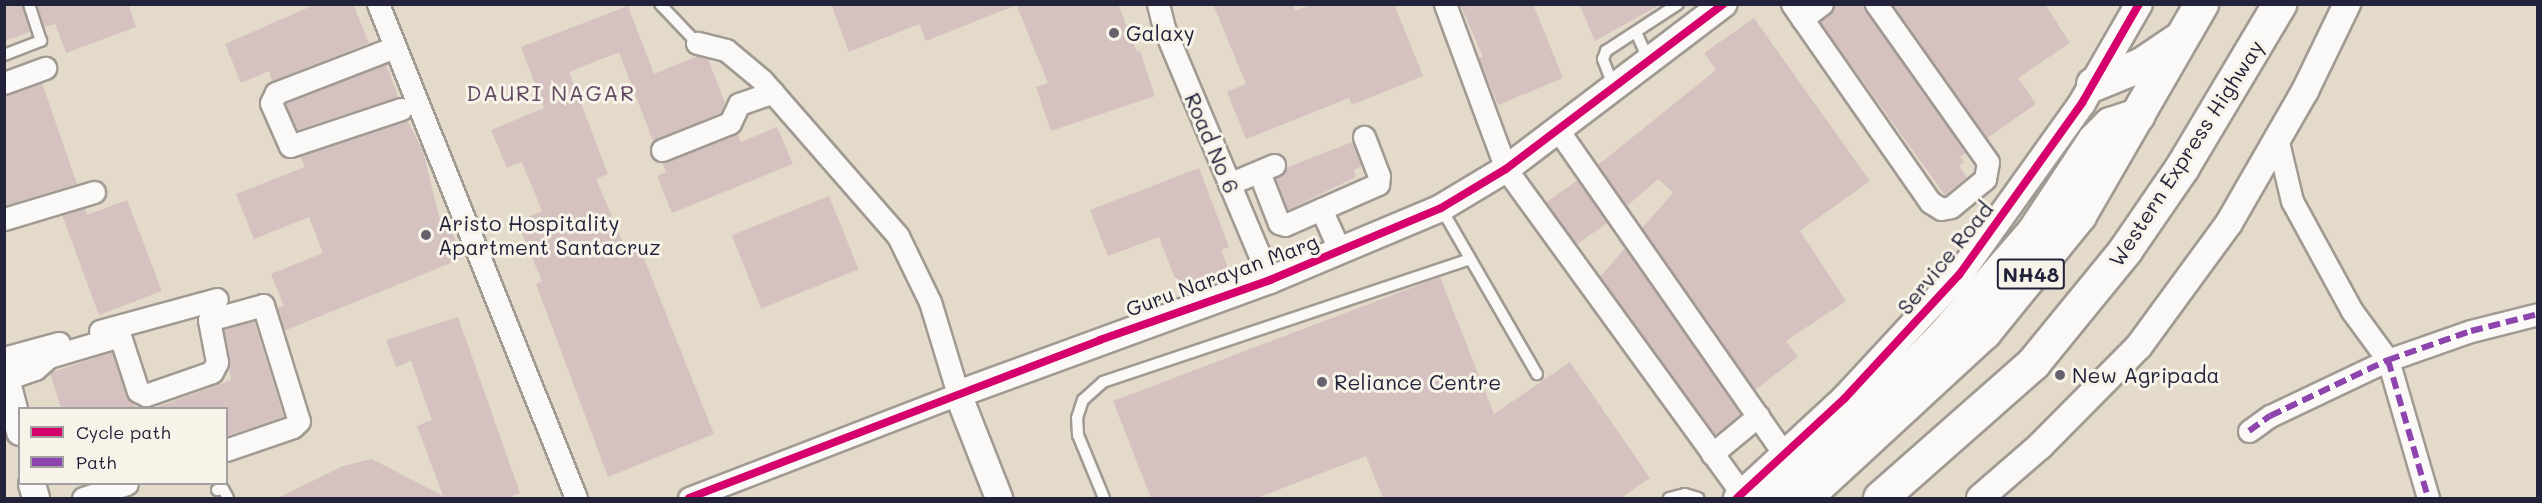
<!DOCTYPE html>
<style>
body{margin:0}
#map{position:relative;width:2542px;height:503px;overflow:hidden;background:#e4dac9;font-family:Mali,sans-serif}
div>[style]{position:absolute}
.building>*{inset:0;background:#d5c2c0;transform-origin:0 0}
.roads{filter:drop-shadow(2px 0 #a09a93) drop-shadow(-2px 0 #a09a93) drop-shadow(0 2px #a09a93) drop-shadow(0 -2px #a09a93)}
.service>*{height:10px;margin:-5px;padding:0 5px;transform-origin:5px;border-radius:5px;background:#fbf9f7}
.minor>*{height:21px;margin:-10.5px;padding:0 10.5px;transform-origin:10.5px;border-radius:10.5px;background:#fbf9f7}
.tertiary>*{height:26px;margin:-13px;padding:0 13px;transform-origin:13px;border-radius:13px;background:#fbf9f7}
.trunk>*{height:33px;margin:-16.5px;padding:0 16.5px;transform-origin:16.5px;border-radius:16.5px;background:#fbf9f7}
.motorway>*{height:33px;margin:-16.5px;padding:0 16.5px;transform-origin:16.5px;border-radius:16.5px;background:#fbf9f7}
.quiet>*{height:6px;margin-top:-3px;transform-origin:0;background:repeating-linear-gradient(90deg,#8e44ad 0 12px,transparent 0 18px)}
.cycleway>*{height:8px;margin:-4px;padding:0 4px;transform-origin:4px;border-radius:4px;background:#d6006c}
.dots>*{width:16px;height:16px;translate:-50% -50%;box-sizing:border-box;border:3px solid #f7f3e8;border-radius:50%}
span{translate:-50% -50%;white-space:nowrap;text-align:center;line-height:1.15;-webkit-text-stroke:6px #f7f3e8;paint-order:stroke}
.shield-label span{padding:2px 4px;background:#f7f3e8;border:2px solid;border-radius:4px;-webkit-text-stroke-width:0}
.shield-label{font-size:20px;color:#22223b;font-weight:700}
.poi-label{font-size:21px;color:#22223b}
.left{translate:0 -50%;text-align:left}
.street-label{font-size:21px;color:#22223b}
.neighbourhood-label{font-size:22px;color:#654a64;letter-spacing:1.5px}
.frame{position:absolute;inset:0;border:6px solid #22223b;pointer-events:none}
.legend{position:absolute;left:18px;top:407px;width:210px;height:78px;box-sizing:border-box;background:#f7f3e8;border:2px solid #a29fa3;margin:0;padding:8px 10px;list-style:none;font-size:18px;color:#22223b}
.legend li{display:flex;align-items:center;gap:12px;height:30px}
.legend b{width:30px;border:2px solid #a29fa3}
</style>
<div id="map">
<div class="building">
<i style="clip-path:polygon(4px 4px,22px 4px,30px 32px,4px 41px)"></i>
<i style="clip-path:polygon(37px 4px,128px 4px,136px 27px,66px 53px,55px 24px,44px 27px)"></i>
<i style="clip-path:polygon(316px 4px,353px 4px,369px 43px,272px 81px,269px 71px,241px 83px,225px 44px)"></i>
<i style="clip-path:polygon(831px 4px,1014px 4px,1014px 6px,926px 41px,919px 24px,849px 52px)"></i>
<i style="clip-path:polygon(1016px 4px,1118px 4px,1137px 52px,1140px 51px,1155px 96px,1051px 131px,1036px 87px,1048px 83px)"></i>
<i style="clip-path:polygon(1213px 4px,1292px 4px,1295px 11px,1314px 4px,1394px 4px,1423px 76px,1352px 105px,1349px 98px,1246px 139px,1227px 92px,1246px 84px)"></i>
<i style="clip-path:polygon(1460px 4px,1533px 4px,1563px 78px,1498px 105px,1479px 58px,1483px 57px)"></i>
<i style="clip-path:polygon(1579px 4px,1661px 4px,1595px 41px)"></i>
<i style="clip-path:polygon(1838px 4px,1863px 4px,1966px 153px,1960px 157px,1964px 162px,1959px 166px,1967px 177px,1945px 195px,1820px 22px)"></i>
<i style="clip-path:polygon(1892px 4px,2045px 4px,2070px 43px,2018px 78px,2036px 104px,1987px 138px)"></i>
<i style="clip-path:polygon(628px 6px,654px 74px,698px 56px,708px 59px,725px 103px,721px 113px,653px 141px,619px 52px,569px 72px,608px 174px,596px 179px,626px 250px,639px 246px,714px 434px,608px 477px,536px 284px,542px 281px,517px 222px,542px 211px,522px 162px,507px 168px,491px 130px,544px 108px,521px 47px)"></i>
<i style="clip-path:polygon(1754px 18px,1870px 181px,1800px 231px,1846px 301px,1786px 341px,1798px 357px,1755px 390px,1642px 228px,1673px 193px,1658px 179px,1627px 206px,1598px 165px,1716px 70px,1704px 53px)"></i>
<i style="clip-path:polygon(386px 64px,398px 97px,297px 130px,285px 103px)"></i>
<i style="clip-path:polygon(42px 83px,77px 184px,4px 206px,4px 95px)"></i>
<i style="clip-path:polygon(407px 120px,423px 151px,439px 217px,445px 215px,463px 258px,284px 331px,277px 308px,284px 306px,271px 274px,323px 253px,309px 217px,254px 239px,236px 194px,305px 167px,300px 156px)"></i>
<i style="clip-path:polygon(777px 127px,793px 164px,672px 213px,657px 176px,666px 172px,662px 163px,737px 133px,741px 142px)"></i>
<i style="clip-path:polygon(1352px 142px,1362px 166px,1354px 170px,1356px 177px,1288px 210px,1275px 178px,1286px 168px)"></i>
<i style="clip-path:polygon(1199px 168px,1229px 247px,1221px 250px,1231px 275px,1181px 295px,1159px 237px,1108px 256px,1090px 210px)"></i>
<i style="left:1578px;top:180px;width:52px;height:39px;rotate:55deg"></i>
<i style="left:829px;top:196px;width:79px;height:105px;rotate:68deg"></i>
<i style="clip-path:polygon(127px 200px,162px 291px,99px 315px,62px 215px,85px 208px,87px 215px)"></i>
<i style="clip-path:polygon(1625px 248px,1741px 414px,1715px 435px,1600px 277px)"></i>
<i style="clip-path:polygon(1440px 277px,1494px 414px,1570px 362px,1650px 478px,1621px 498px,1383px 498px,1366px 456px,1257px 498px,1151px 498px,1113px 401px)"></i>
<i style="clip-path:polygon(458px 317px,520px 493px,507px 498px,278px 498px,343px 466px,372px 459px,443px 496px,417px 426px,432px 420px,411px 361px,396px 367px,386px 340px)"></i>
<i style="clip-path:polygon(254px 321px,284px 417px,226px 436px,226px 408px,154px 408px,231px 380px,224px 329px)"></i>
<i style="clip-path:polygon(112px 352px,126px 395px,137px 408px,61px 408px,50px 373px)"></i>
</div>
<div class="roads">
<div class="service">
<i style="left:660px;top:4px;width:54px;rotate:46.5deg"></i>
<i style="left:1636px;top:32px;width:30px;rotate:66deg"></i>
<i style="left:4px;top:55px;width:40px;rotate:-21deg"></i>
<i style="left:41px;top:41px;width:39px;rotate:-108deg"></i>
<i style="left:1614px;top:88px;width:31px;rotate:-111deg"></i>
<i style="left:1603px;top:59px;width:9px;rotate:-69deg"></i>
<i style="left:1606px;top:51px;width:86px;rotate:-33.1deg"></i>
<i style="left:1441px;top:208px;width:192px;rotate:60deg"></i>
<i style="left:217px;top:490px;width:6px;rotate:-9deg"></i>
<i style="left:223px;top:489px;width:10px;rotate:61deg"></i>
<i style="left:1104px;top:498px;width:68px;rotate:-112.4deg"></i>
<i style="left:1078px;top:435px;width:17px;rotate:-93deg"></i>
<i style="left:1077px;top:418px;width:19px;rotate:-72deg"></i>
<i style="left:1083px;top:400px;width:27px;rotate:-42deg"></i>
<i style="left:1103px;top:382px;width:387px;rotate:-18.5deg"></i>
<i style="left:1669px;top:498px;width:16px;rotate:-14deg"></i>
<i style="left:1685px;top:494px;width:14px;rotate:17deg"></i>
</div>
<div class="minor">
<i style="left:378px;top:4px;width:532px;rotate:68.16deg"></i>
<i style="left:1158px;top:4px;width:25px;rotate:76deg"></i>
<i style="left:1164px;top:28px;width:273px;rotate:67.2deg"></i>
<i style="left:1445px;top:4px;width:176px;rotate:69.7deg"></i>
<i style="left:1506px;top:169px;width:402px;rotate:54deg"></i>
<i style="left:1792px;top:4px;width:241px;rotate:55.1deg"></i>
<i style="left:1930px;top:202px;width:13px;rotate:32deg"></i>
<i style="left:1941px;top:209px;width:10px;rotate:-11deg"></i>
<i style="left:1951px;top:207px;width:44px;rotate:-39.5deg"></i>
<i style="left:1985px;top:179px;width:17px;rotate:-80deg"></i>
<i style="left:1988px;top:162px;width:194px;rotate:-125.3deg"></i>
<i style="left:1802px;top:19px;width:25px;rotate:-37deg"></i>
<i style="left:395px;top:47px;width:128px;rotate:158.9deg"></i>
<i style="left:276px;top:93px;width:11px;rotate:117deg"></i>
<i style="left:271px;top:103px;width:47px;rotate:66.2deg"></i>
<i style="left:290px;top:146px;width:117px;rotate:-18.4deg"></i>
<i style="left:4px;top:83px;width:44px;rotate:-20.1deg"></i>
<i style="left:1558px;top:130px;width:396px;rotate:55.1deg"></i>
<i style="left:2277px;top:138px;width:65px;rotate:76.6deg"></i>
<i style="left:2292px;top:201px;width:125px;rotate:61.4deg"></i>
<i style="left:2352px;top:311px;width:61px;rotate:53.7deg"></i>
<i style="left:2388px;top:360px;width:144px;rotate:73.8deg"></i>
<i style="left:662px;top:150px;width:73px;rotate:-21.7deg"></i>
<i style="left:730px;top:123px;width:21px;rotate:-65deg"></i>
<i style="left:739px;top:104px;width:36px;rotate:-19deg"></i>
<i style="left:1259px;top:172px;width:55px;rotate:68.6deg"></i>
<i style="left:1279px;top:223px;width:6px;rotate:18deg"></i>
<i style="left:1285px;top:225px;width:102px;rotate:-23.8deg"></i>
<i style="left:1378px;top:184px;width:8px;rotate:-83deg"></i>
<i style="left:1379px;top:176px;width:42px;rotate:-111deg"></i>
<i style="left:1229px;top:184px;width:49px;rotate:-22.9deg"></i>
<i style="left:1321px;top:209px;width:46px;rotate:65.7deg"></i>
<i style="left:4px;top:219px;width:94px;rotate:-16.7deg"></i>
<i style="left:100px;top:331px;width:121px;rotate:-15.3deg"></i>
<i style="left:4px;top:358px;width:57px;rotate:-15.3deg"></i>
<i style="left:6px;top:379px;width:31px;rotate:-19deg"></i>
<i style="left:35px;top:369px;width:18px;rotate:-41deg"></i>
<i style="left:49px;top:357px;width:74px;rotate:-16.5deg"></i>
<i style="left:120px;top:336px;width:58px;rotate:71.9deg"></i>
<i style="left:138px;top:391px;width:9px;rotate:27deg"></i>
<i style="left:146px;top:395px;width:70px;rotate:-19.2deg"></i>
<i style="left:212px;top:372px;width:11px;rotate:-63deg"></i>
<i style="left:217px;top:362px;width:43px;rotate:-100.8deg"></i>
<i style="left:209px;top:320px;width:56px;rotate:-15.5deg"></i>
<i style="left:263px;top:305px;width:121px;rotate:72.8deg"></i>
<i style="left:299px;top:421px;width:8px;rotate:135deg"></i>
<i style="left:293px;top:427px;width:71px;rotate:161.1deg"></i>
<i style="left:2249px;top:431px;width:26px;rotate:-36deg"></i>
<i style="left:2270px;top:416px;width:131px;rotate:-25.4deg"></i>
<i style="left:2388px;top:360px;width:88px;rotate:-19.3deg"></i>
<i style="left:2471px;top:331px;width:69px;rotate:-14.2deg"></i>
<i style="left:1712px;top:454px;width:60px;rotate:-39.6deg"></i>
<i style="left:83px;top:498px;width:46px;rotate:-17.7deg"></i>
<i style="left:689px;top:498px;width:288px;rotate:-21.1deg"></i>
<i style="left:958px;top:394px;width:96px;rotate:-106.9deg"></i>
<i style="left:930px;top:302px;width:73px;rotate:-115.9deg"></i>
<i style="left:898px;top:236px;width:207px;rotate:-131.1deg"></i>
<i style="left:762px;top:80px;width:47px;rotate:-140.2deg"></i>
<i style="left:726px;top:50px;width:30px;rotate:-166deg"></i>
</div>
<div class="tertiary">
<i style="left:4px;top:371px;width:63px;rotate:75.3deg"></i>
<i style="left:32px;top:484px;width:15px;rotate:74deg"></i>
<i style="left:999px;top:498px;width:112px;rotate:-111.5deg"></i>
<i style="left:958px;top:394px;width:332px;rotate:-20.1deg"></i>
<i style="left:1270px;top:280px;width:186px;rotate:-22.8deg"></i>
<i style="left:1441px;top:208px;width:76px;rotate:-31deg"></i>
<i style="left:1506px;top:169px;width:273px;rotate:-37.2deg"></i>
<i style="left:1737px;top:498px;width:146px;rotate:-42.8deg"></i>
<i style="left:1844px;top:399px;width:169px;rotate:-47.2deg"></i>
<i style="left:1959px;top:275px;width:211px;rotate:-54.4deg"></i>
<i style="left:2082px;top:103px;width:114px;rotate:-60.1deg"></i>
<i style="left:1980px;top:498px;width:79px;rotate:-40.9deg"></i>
<i style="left:2040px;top:446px;width:141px;rotate:-45.3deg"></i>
<i style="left:2139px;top:346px;width:152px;rotate:-53.8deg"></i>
<i style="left:2229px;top:223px;width:152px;rotate:-60.1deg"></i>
<i style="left:2305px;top:91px;width:97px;rotate:-64.2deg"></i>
</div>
<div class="trunk">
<i style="left:1768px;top:498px;width:122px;rotate:-40.3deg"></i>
<i style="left:1861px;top:419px;width:114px;rotate:-45.4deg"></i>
<i style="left:1941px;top:338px;width:140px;rotate:-49deg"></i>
<i style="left:2033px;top:232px;width:110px;rotate:-56.5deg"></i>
<i style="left:2094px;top:140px;width:23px;rotate:-45deg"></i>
<i style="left:2110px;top:124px;width:29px;rotate:-18deg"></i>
</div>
<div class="motorway">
<i style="left:2093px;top:84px;width:53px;rotate:-22.2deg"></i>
<i style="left:2142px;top:64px;width:41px;rotate:-34.1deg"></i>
<i style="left:1804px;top:498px;width:245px;rotate:-42.7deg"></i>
<i style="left:1984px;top:332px;width:151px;rotate:-50.9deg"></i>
<i style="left:2079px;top:215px;width:244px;rotate:-60deg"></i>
<i style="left:1880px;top:498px;width:204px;rotate:-41.4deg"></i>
<i style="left:2033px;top:363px;width:146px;rotate:-50.8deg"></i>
<i style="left:2125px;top:250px;width:101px;rotate:-55.5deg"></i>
<i style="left:2182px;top:167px;width:190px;rotate:-59.2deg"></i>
</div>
</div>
<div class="quiet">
<i style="left:2388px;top:360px;width:144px;rotate:73.8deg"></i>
<i style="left:2249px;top:431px;width:26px;rotate:-36deg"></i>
<i style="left:2270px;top:416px;width:131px;rotate:-25.4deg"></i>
<i style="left:2388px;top:360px;width:88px;rotate:-19.3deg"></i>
<i style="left:2471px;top:331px;width:69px;rotate:-14.2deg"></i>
</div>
<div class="cycleway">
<i style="left:689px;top:498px;width:440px;rotate:-21deg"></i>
<i style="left:1100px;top:340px;width:180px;rotate:-19.4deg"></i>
<i style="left:1270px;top:280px;width:186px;rotate:-22.8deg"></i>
<i style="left:1441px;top:208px;width:76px;rotate:-31deg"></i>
<i style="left:1506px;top:169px;width:273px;rotate:-37.2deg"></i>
<i style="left:1737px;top:498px;width:146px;rotate:-42.8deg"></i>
<i style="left:1844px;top:399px;width:169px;rotate:-47.2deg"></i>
<i style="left:1959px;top:275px;width:211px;rotate:-54.4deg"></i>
<i style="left:2082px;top:103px;width:114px;rotate:-60.1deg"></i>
</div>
<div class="dots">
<i style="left:1114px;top:33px;background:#66626d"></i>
<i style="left:426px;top:235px;background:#66626d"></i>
<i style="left:2060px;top:375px;background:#66626d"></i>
<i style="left:1322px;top:382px;background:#66626d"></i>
</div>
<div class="shield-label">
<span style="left:2031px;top:274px">NH48</span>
</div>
<div class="poi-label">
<span class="left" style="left:1126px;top:33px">Galaxy</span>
<span class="left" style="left:438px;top:235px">Aristo Hospitality<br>Apartment Santacruz</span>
<span class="left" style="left:2072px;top:375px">New Agripada</span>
<span class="left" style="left:1334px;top:382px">Reliance Centre</span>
</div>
<div class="street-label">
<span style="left:1212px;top:143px;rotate:67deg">Road No 6</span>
<span style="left:2186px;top:153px;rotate:-57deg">Western Express Highway</span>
<span style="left:1945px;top:258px;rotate:-51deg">Service Road</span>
<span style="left:1222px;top:275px;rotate:-20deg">Guru Narayan Marg</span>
</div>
<div class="neighbourhood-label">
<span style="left:551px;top:93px">DAURI NAGAR</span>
</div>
<div class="frame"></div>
<ul class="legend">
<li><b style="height:8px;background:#d6006c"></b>Cycle path</li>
<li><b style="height:8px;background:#8e44ad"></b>Path</li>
</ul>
</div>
